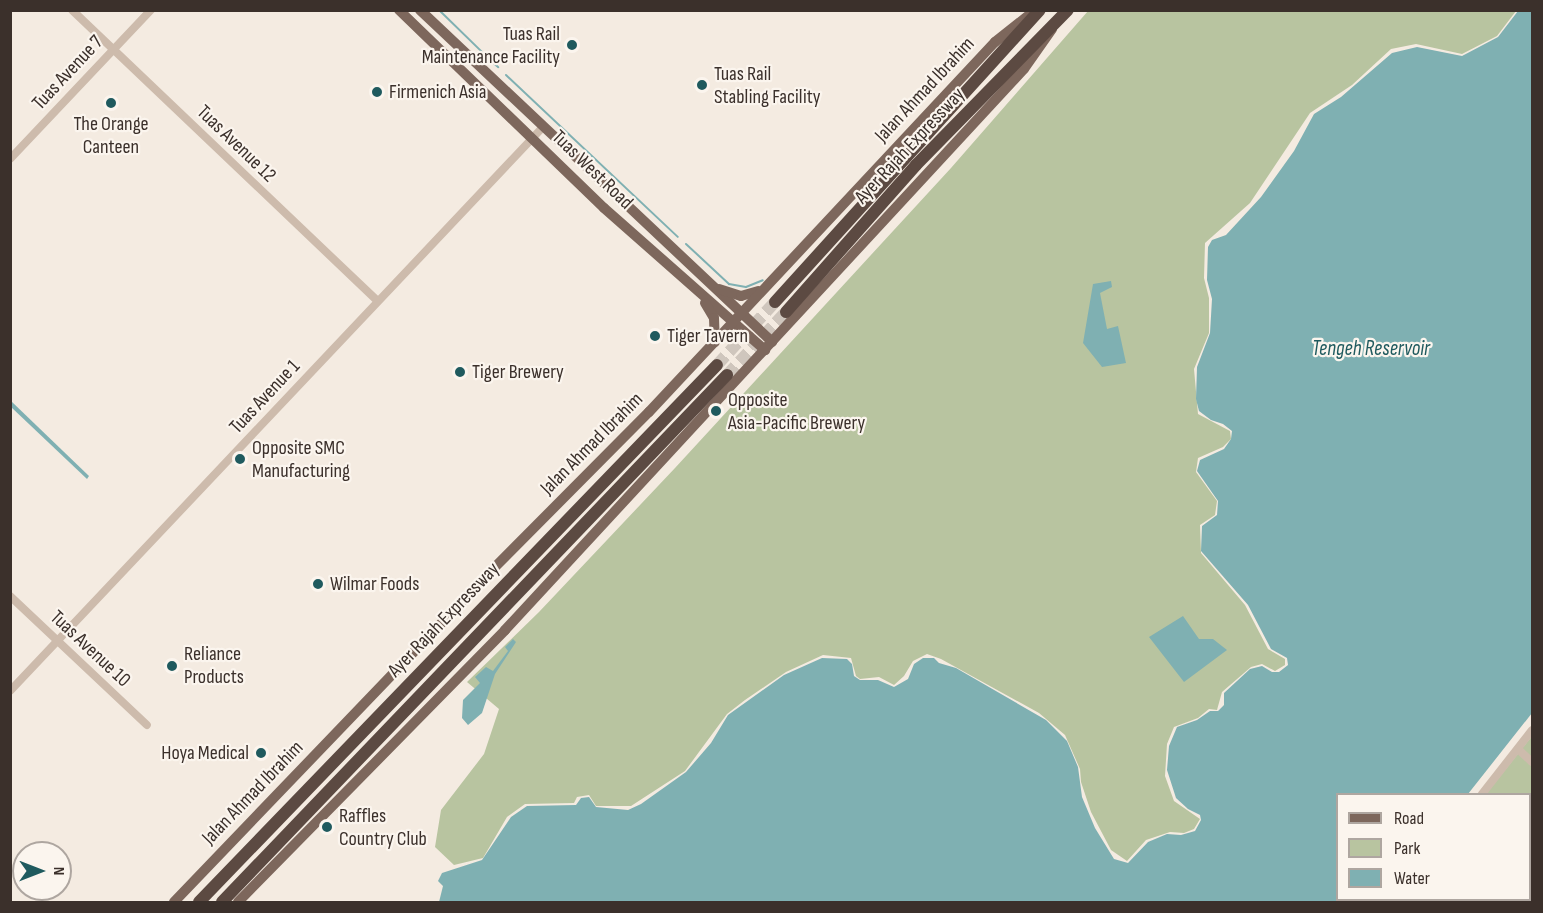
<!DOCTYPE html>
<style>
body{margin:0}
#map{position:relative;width:1543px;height:913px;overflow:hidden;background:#f4ebe1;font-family:"Sofia Sans Condensed",sans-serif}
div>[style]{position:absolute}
.green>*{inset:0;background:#b8c4a0}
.water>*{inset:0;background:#7fb0b2}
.stream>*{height:2px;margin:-1px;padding:0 1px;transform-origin:1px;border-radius:1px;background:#7fb0b2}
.highway-tunnel>*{height:12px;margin-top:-6px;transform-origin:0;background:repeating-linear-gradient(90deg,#cfc6bd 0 12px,transparent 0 18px)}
.minor>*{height:8px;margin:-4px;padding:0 4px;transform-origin:4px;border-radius:4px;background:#cdbbac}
.major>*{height:10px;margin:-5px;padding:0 5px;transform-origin:5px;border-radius:5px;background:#7d675c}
.highway>*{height:12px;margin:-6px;padding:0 6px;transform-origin:6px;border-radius:6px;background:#5c4a42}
.dots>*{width:16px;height:16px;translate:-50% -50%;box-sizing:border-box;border:3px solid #fbf5ee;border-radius:50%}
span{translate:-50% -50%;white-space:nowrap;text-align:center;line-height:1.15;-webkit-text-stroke:4.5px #fbf5ee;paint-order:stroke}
.poi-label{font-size:20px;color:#3b302b}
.right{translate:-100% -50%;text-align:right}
.left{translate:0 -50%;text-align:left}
.street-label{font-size:20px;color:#3b302b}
.water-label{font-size:21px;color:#1f5a5e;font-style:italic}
.frame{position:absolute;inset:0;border:12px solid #3b302b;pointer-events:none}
.legend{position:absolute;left:1336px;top:793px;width:195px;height:108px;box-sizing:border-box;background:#fbf5ee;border:2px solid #aea6a0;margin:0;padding:8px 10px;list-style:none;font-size:18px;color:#3b302b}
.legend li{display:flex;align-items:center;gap:12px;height:30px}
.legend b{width:30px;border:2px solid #aea6a0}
.north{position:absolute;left:12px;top:841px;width:60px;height:60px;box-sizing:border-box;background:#fbf5ee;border:2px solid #aea6a0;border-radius:50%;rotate:90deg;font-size:16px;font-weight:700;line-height:24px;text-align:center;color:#3b302b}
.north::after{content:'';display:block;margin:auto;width:21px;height:27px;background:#1f5a5e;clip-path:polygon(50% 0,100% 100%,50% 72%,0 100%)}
</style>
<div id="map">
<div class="green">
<i style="clip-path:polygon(1088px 11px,1516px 11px,1497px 36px,1462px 54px,1416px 44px,1391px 49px,1352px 85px,1310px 113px,1250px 203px,1205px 243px,1204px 278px,1209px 298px,1209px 333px,1194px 369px,1198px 414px,1230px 431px,1231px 439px,1223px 447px,1198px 458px,1196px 472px,1217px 501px,1215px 515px,1200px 525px,1201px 553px,1245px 605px,1268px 649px,1285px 659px,1285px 665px,1275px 671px,1262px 664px,1251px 667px,1222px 692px,1217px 710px,1209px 709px,1198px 718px,1174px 727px,1167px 744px,1165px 776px,1174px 801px,1200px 819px,1194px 829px,1184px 833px,1170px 832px,1146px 840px,1127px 861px,1111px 850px,1091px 812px,1081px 782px,1080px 769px,1065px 735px,1039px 713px,941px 659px,927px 654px,913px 661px,904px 676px,894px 685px,879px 677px,860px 679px,856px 676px,851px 658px,823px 655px,786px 672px,745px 700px,727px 714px,685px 771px,631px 806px,596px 806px,589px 795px,577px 797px,574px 803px,525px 804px,507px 817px,483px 858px,454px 865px,435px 847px,441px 810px,484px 754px,499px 709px,467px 682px,539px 612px,675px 468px,951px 168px)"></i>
<i style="clip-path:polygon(1532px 736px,1532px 902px,1401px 902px,1404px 900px,1530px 900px,1530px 794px,1486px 794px)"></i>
</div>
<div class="water">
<i style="clip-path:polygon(1518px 11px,1532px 11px,1532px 713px,1468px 794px,1338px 794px,1338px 900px,1384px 900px,1382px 902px,439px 902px,443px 886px,438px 881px,442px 873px,482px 860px,511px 817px,527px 806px,576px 805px,581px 798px,589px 797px,596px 807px,628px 810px,641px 804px,686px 772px,711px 743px,728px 715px,784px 675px,822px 658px,847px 659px,852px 664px,854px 676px,860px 680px,878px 680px,894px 687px,908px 679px,914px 664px,923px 658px,934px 658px,939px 663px,956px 668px,1046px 720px,1067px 741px,1078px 767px,1082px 797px,1095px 828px,1114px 859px,1128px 863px,1148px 842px,1167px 834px,1181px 835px,1195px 831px,1201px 820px,1200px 815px,1188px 809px,1176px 798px,1167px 770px,1169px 746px,1177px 727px,1197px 720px,1210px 711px,1218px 711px,1224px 705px,1224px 693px,1250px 669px,1262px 666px,1272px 672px,1279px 672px,1288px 665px,1287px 658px,1271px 649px,1248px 605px,1201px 551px,1202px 526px,1217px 515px,1218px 501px,1197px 471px,1200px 460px,1224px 449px,1231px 439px,1232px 431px,1223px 424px,1211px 420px,1199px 411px,1196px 399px,1197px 367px,1210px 333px,1212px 299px,1207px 280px,1208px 247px,1212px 240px,1226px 235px,1261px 197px,1294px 151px,1314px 114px,1341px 97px,1392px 53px,1417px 47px,1462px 56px,1498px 37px)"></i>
<i style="clip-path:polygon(1111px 281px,1112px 287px,1100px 293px,1107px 329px,1118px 326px,1126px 363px,1102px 367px,1083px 343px,1093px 284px)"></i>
<i style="clip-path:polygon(11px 401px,89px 476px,87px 479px,11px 407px)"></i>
<i style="clip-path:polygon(1183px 616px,1199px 639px,1213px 639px,1227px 650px,1184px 682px,1149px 637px)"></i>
<i style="clip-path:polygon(513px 639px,516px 642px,495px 674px,482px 713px,468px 725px,462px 718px,463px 700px,480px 683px,475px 677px,486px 667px,493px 671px,508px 651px,505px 647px)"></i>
</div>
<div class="stream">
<i style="left:439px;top:10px;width:60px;rotate:44.3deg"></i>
<i style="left:490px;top:60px;width:11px;rotate:41deg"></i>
<i style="left:506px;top:75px;width:236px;rotate:43.3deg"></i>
<i style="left:686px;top:244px;width:59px;rotate:42.9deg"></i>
<i style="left:729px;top:284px;width:17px;rotate:10deg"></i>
<i style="left:746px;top:287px;width:18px;rotate:-22deg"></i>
</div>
<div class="highway-tunnel">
<i style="left:717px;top:365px;width:86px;rotate:-47.4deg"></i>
<i style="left:727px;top:375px;width:86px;rotate:-46.9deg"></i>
</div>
<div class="minor">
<i style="left:72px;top:10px;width:422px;rotate:43.6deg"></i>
<i style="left:10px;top:159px;width:205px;rotate:-46.6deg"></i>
<i style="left:10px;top:596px;width:188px;rotate:43.3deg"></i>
<i style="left:10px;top:691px;width:777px;rotate:-46.62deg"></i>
<i style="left:1518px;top:749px;width:19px;rotate:43deg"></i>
<i style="left:1482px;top:794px;width:81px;rotate:-52deg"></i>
<i style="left:1530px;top:834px;width:4px;rotate:-63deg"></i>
<i style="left:1469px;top:900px;width:4px;rotate:27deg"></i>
<i style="left:1395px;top:902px;width:4px;rotate:-34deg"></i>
<i style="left:1484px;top:902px;width:3px;rotate:-45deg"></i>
</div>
<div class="major">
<i style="left:399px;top:10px;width:285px;rotate:44deg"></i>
<i style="left:604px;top:208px;width:215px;rotate:41.4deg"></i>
<i style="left:420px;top:10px;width:484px;rotate:43.3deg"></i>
<i style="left:719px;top:289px;width:23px;rotate:18deg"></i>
<i style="left:741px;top:296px;width:18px;rotate:-16deg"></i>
<i style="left:705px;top:303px;width:17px;rotate:59deg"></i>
<i style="left:714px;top:318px;width:24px;rotate:88deg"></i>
<i style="left:174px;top:902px;width:458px;rotate:-46.2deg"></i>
<i style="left:491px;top:571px;width:224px;rotate:-45.2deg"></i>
<i style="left:649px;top:412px;width:507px;rotate:-46.92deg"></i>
<i style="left:995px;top:42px;width:50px;rotate:-38.5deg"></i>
<i style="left:238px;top:902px;width:381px;rotate:-45.5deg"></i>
<i style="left:505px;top:630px;width:764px;rotate:-47.23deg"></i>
<i style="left:1024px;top:69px;width:49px;rotate:-55deg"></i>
</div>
<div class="highway">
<i style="left:775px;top:302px;width:394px;rotate:-47.8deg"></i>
<i style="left:786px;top:312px;width:196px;rotate:-48.5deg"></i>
<i style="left:916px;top:165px;width:217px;rotate:-45.6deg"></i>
<i style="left:199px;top:902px;width:746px;rotate:-46.03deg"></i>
<i style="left:222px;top:902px;width:730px;rotate:-46.22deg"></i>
</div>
<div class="dots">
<i style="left:572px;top:45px;background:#1f5a5e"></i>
<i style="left:702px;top:85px;background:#1f5a5e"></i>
<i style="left:377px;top:92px;background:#1f5a5e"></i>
<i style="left:111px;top:103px;background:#1f5a5e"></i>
<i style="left:655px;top:336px;background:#1f5a5e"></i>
<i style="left:460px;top:372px;background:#1f5a5e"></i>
<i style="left:716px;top:411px;background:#1f5a5e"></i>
<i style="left:240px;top:459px;background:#1f5a5e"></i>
<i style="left:318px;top:584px;background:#1f5a5e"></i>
<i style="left:172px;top:666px;background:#1f5a5e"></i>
<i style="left:261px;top:753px;background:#1f5a5e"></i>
<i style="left:327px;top:827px;background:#1f5a5e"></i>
</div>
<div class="poi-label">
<span class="right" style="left:560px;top:46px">Tuas Rail<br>Maintenance Facility</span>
<span class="left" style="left:714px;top:86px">Tuas Rail<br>Stabling Facility</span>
<span class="left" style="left:389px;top:92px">Firmenich Asia</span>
<span style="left:111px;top:136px">The Orange<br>Canteen</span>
<span class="left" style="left:667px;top:336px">Tiger Tavern</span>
<span class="left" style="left:472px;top:372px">Tiger Brewery</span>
<span class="left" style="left:728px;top:412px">Opposite<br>Asia-Pacific Brewery</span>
<span class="left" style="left:252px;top:460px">Opposite SMC<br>Manufacturing</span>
<span class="left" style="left:330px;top:584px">Wilmar Foods</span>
<span class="left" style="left:184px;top:666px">Reliance<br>Products</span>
<span class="right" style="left:249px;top:753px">Hoya Medical</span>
<span class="left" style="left:339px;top:828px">Raffles<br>Country Club</span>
</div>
<div class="street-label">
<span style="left:68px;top:73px;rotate:-47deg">Tuas Avenue 7</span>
<span style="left:925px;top:90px;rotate:-47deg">Jalan Ahmad Ibrahim</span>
<span style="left:236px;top:144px;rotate:44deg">Tuas Avenue 12</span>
<span style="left:910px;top:146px;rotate:-47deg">Ayer Rajah Expressway</span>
<span style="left:592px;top:170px;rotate:44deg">Tuas West Road</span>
<span style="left:265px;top:397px;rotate:-47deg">Tuas Avenue 1</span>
<span style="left:592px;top:444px;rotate:-45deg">Jalan Ahmad Ibrahim</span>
<span style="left:444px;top:620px;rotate:-46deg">Ayer Rajah Expressway</span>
<span style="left:90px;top:649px;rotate:43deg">Tuas Avenue 10</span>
<span style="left:253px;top:793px;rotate:-46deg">Jalan Ahmad Ibrahim</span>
</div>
<div class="water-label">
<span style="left:1371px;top:349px">Tengeh Reservoir</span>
</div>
<div class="frame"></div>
<ul class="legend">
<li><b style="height:8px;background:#7d675c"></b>Road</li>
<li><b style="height:16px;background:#b8c4a0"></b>Park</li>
<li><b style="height:16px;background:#7fb0b2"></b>Water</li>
</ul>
<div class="north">N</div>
</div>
